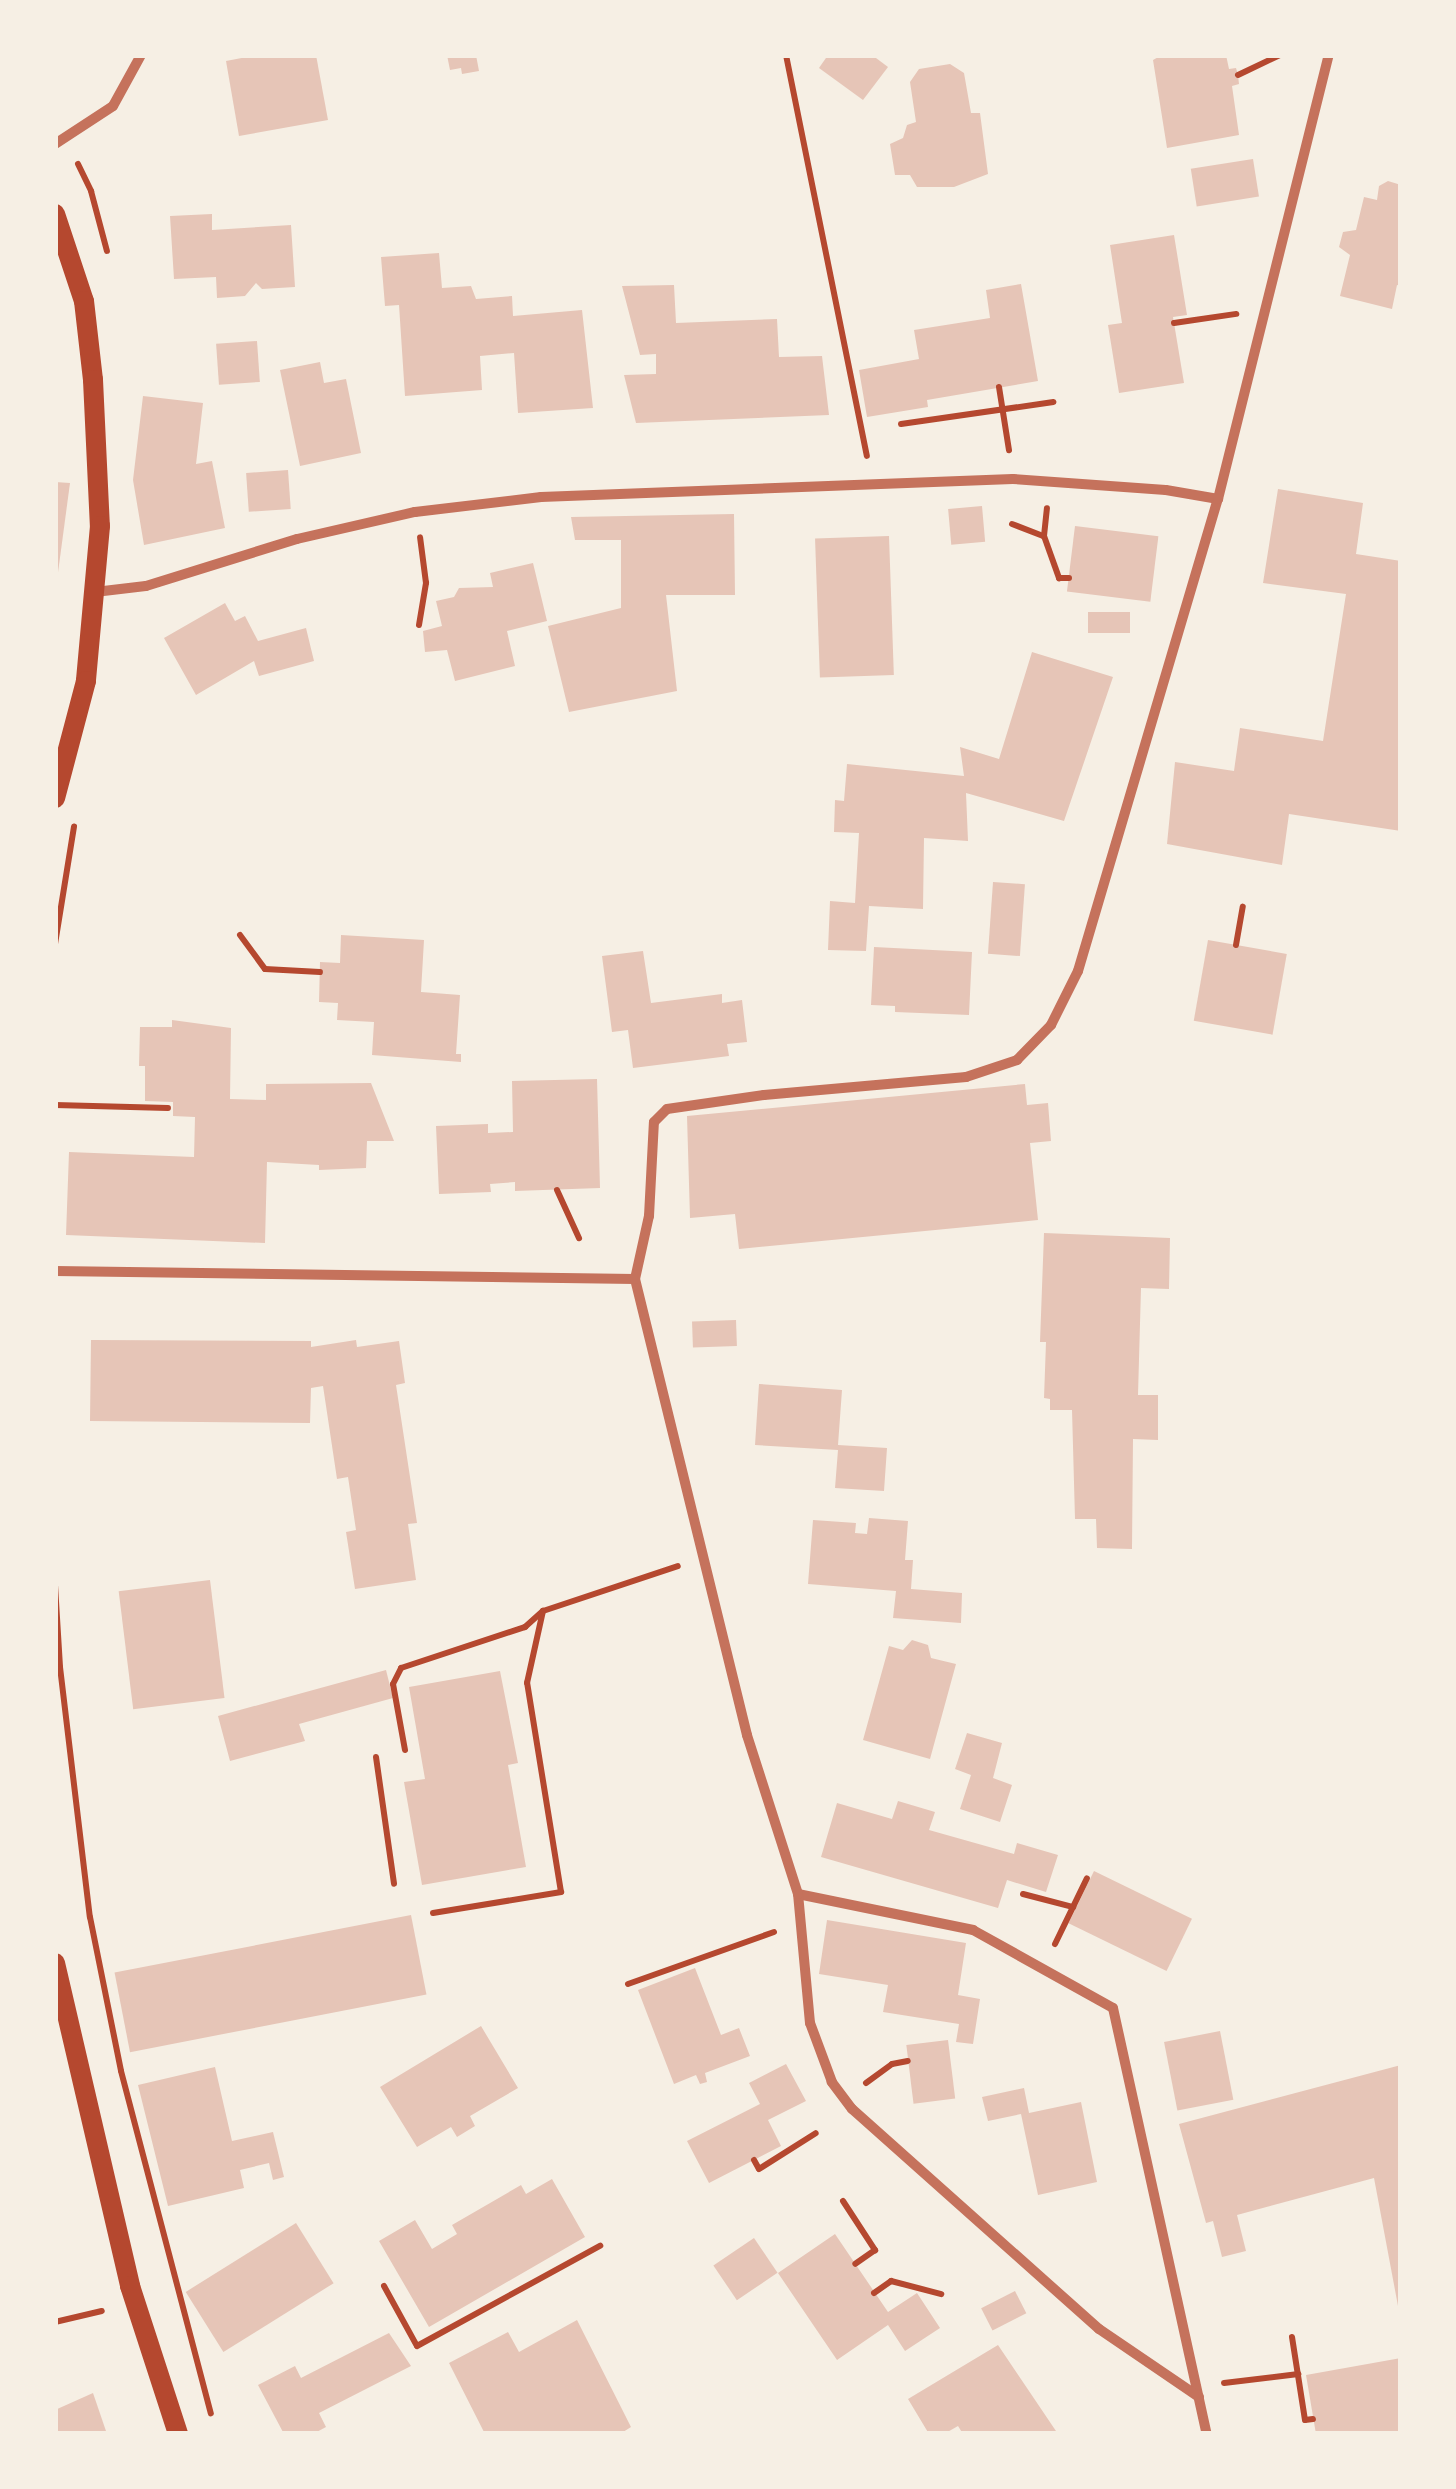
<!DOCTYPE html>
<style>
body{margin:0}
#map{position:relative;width:1456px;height:2489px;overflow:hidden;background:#f6efe4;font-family:"Space Grotesk",sans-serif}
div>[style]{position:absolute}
.building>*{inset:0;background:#e6c5b7;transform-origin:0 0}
.path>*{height:6px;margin:-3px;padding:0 3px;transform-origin:3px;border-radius:3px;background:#b5482f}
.minor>*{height:10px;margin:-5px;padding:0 5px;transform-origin:5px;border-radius:5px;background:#c5725c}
.secondary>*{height:20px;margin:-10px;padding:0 10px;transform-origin:10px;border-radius:10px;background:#b5482f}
span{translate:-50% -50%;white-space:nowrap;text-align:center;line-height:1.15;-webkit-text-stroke:8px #f6efe4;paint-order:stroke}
.frame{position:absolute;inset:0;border:58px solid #f6efe4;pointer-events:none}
</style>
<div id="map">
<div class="building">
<i style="clip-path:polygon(257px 55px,316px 55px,328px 120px,239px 136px,226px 61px)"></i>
<i style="clip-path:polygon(447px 55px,476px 55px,479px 71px,462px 74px,461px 68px,450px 70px)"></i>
<i style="clip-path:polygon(828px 55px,872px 55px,888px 67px,863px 100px,819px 68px)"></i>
<i style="clip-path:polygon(1162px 55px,1226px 55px,1229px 69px,1236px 68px,1238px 75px,1239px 84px,1232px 86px,1239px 135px,1167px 148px,1153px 60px)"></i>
<i style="clip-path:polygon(950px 64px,964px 73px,971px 113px,980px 113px,988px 174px,954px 187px,917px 187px,910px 175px,895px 175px,890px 144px,903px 138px,907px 125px,916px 122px,910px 82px,919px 69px)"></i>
<i style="left:1253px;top:159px;width:38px;height:63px;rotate:81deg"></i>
<i style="clip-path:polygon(1388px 181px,1401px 185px,1401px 286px,1397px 285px,1392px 309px,1340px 296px,1350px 255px,1339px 247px,1343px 232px,1356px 230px,1364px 197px,1377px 200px,1379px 186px)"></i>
<i style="clip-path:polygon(212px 214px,212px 230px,291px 225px,295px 287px,262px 289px,256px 283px,245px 296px,217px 298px,216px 277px,174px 279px,170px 216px)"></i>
<i style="clip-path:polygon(1174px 235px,1187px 315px,1173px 317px,1184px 383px,1119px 393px,1108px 325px,1122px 323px,1110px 245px)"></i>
<i style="clip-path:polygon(439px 253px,442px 288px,471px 286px,476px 299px,512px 296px,513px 316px,582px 310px,593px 408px,518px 413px,514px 353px,480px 356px,482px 390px,405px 396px,399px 305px,385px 306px,381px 257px)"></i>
<i style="clip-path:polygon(1021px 284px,1038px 381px,927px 400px,928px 407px,867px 417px,859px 370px,919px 359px,914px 330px,990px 318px,986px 290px)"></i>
<i style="clip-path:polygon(674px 285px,676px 323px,777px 319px,779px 357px,822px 356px,829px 415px,636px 423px,624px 375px,656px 374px,656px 354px,640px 355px,622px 286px)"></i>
<i style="left:257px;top:341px;width:41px;height:41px;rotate:86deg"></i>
<i style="clip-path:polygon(320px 362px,324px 383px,346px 379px,361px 453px,300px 466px,280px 370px)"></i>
<i style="clip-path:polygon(143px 396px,203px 403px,196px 464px,212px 461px,225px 528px,144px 545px,133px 480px)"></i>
<i style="left:288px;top:470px;width:39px;height:42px;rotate:86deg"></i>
<i style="clip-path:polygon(55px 482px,70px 483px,57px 580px,55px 580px)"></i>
<i style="clip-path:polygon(1278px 489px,1363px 503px,1356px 554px,1401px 561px,1401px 831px,1289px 814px,1282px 865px,1167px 844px,1175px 762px,1234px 771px,1240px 728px,1323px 741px,1346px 594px,1263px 583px)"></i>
<i style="left:982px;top:506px;width:36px;height:34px;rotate:85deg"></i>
<i style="clip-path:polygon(734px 514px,735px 595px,666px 595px,677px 691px,569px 712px,548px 626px,621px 608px,621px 540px,575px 540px,571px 517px)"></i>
<i style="left:1075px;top:526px;width:84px;height:66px;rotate:7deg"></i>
<i style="left:889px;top:536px;width:139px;height:74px;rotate:88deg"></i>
<i style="clip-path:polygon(533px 563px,547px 621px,507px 631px,515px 666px,455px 681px,447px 650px,425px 652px,423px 631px,442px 626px,436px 601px,454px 597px,459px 588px,493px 587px,490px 573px)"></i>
<i style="clip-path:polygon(225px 603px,235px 621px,245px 616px,258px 641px,306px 628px,314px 661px,259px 676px,254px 661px,196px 695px,164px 638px)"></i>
<i style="left:1088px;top:612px;width:42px;height:21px"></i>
<i style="clip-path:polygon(1032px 652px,1113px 677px,1064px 821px,966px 793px,968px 841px,924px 838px,923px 909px,869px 906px,866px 951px,828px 950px,830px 901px,855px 903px,859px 833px,834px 832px,835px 800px,844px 801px,847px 764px,964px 776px,960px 747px,999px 759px)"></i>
<i style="left:993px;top:882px;width:32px;height:72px;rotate:4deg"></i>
<i style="clip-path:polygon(341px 935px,424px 940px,421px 992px,460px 995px,456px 1054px,461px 1054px,461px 1062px,372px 1055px,374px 1022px,337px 1020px,338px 1003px,319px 1002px,320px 962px,340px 963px)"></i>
<i style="left:1208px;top:940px;width:80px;height:82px;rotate:10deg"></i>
<i style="clip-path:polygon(874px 947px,972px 952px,969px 1015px,895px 1012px,895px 1006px,871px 1005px)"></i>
<i style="clip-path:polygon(643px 951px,651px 1003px,722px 994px,722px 1003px,742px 1000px,747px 1042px,727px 1044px,729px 1056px,633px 1068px,628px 1030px,612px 1032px,602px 956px)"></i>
<i style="clip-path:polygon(172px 1020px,231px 1028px,230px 1099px,266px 1100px,266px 1084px,371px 1083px,394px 1141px,367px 1141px,366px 1168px,319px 1170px,319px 1165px,267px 1162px,265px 1243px,66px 1235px,69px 1152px,194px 1157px,195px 1117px,173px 1116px,173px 1102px,145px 1101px,145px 1066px,139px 1066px,140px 1027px,172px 1027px)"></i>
<i style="clip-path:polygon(597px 1079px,600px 1188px,515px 1191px,515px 1182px,490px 1184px,491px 1192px,439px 1194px,436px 1126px,488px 1124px,488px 1133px,513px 1132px,512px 1081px)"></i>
<i style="clip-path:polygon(1025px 1084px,1027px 1105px,1048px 1103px,1051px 1141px,1030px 1143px,1038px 1220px,739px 1249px,735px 1214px,690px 1218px,687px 1116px)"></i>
<i style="clip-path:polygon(1044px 1233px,1170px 1238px,1169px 1289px,1141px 1288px,1138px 1395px,1158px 1395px,1158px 1440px,1133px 1439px,1132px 1549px,1097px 1548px,1096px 1519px,1075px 1519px,1072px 1410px,1050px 1410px,1050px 1399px,1044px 1398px,1046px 1342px,1040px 1342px)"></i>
<i style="left:736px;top:1320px;width:26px;height:44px;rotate:88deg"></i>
<i style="clip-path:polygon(91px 1340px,311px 1341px,311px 1347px,356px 1340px,357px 1347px,399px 1341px,405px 1383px,396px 1385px,417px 1523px,408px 1524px,416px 1580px,355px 1589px,346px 1532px,356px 1530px,348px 1477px,337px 1479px,323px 1386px,311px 1388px,310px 1423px,90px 1421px)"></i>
<i style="clip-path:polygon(759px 1384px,842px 1390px,838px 1445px,887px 1448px,884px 1491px,835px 1488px,838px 1450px,755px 1445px)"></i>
<i style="clip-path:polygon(869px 1518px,908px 1521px,905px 1560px,913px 1560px,911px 1589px,962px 1593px,961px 1623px,893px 1618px,896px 1591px,808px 1584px,813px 1520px,856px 1523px,855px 1533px,867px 1534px)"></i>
<i style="left:210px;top:1580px;width:119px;height:92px;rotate:83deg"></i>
<i style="clip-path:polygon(912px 1640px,928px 1645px,931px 1658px,956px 1664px,930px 1759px,863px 1740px,889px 1646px,903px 1650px)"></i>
<i style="clip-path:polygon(386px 1670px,393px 1698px,299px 1724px,305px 1741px,230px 1761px,218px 1716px)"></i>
<i style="clip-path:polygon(500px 1671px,518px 1763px,508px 1765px,526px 1867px,422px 1885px,404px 1782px,425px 1779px,409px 1687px)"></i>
<i style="clip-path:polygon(967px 1733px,1002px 1743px,993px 1778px,1012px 1785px,1000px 1822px,960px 1809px,971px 1775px,955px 1769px)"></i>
<i style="clip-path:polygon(898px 1801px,935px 1812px,929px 1830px,1014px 1854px,1017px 1843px,1058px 1855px,1046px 1892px,1007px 1880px,998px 1908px,821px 1857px,837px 1803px,892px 1819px)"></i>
<i style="left:1094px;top:1871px;width:109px;height:58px;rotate:26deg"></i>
<i style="left:411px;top:1915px;width:81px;height:302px;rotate:79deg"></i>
<i style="clip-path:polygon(827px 1920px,966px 1943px,958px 1995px,980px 1999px,973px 2044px,956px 2042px,959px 2024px,883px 2012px,888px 1985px,819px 1974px)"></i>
<i style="clip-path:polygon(695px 1968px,721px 2035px,739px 2028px,750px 2056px,705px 2073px,707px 2082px,700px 2084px,696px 2075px,674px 2084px,638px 1990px)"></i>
<i style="clip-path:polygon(481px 2026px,518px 2088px,470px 2116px,475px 2126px,457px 2137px,451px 2127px,417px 2147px,380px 2087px)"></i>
<i style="left:1220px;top:2031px;width:70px;height:57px;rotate:79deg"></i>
<i style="left:948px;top:2040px;width:59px;height:42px;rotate:83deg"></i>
<i style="clip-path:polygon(786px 2064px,806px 2101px,768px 2120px,781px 2146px,709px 2183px,687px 2141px,760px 2104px,749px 2083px)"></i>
<i style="clip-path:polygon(1401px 2065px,1401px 2322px,1374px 2178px,1237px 2215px,1246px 2251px,1222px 2257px,1213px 2221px,1206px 2223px,1179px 2124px)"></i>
<i style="clip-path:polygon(215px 2067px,232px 2141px,273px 2132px,284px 2177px,273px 2180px,269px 2163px,240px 2170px,244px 2188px,168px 2206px,138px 2085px)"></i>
<i style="clip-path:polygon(1024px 2088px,1029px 2113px,1081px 2102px,1097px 2182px,1038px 2195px,1021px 2114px,988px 2121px,982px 2097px)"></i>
<i style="clip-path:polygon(552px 2179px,585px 2237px,429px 2327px,379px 2241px,415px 2220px,432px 2249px,457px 2234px,452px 2225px,521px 2185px,526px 2194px)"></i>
<i style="left:296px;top:2223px;width:71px;height:130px;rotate:58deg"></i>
<i style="clip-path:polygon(835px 2234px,888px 2312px,917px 2293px,940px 2328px,905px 2351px,888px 2325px,837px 2360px,778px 2273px)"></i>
<i style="left:754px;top:2238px;width:42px;height:49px;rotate:56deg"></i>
<i style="left:1015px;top:2291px;width:25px;height:38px;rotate:63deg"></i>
<i style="clip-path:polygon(577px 2320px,631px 2427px,620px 2434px,485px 2434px,449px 2363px,508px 2332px,519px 2352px)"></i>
<i style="clip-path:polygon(389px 2333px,411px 2366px,319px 2413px,326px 2427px,313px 2434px,284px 2434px,258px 2385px,295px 2366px,301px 2378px)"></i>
<i style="clip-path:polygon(998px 2345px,1058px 2434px,963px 2434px,958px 2426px,944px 2434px,929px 2434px,908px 2399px)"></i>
<i style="clip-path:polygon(1401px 2358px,1401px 2434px,1316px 2434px,1306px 2375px)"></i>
<i style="clip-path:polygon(93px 2393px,107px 2434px,55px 2434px,55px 2410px)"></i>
</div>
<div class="path">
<i style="left:786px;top:55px;width:409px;rotate:78.6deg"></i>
<i style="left:1238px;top:75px;width:47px;rotate:-25.5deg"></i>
<i style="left:78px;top:164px;width:30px;rotate:64deg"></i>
<i style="left:91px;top:191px;width:62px;rotate:75.1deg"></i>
<i style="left:1174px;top:323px;width:63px;rotate:-8.3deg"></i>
<i style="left:999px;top:387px;width:64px;rotate:81deg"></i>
<i style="left:901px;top:424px;width:154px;rotate:-8.2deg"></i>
<i style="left:1012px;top:524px;width:34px;rotate:21deg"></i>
<i style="left:1044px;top:536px;width:45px;rotate:70.3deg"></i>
<i style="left:1059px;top:578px;width:10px"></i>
<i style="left:1044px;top:536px;width:28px;rotate:-84deg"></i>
<i style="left:419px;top:625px;width:43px;rotate:-80.5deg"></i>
<i style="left:426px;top:583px;width:46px;rotate:-97.4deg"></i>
<i style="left:240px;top:935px;width:42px;rotate:53.7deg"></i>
<i style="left:265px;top:969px;width:55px;rotate:3.1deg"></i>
<i style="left:55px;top:944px;width:119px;rotate:-80.8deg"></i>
<i style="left:1236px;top:945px;width:39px;rotate:-80deg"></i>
<i style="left:55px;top:1105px;width:113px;rotate:1.5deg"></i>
<i style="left:557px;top:1190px;width:53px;rotate:65.4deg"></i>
<i style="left:55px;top:1585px;width:82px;rotate:86.5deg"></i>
<i style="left:60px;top:1667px;width:252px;rotate:83.2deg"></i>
<i style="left:90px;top:1917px;width:157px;rotate:78.6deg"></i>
<i style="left:121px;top:2071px;width:354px;rotate:75.3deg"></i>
<i style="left:405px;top:1750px;width:67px;rotate:-100.3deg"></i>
<i style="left:393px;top:1684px;width:18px;rotate:-63deg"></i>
<i style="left:401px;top:1668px;width:131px;rotate:-18.3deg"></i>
<i style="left:525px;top:1627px;width:24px;rotate:-42deg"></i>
<i style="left:543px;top:1611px;width:142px;rotate:-18.4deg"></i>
<i style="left:376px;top:1757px;width:128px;rotate:81.9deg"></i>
<i style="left:1023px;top:1894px;width:52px;rotate:14.6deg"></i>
<i style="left:433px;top:1913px;width:130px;rotate:-9.3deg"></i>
<i style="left:561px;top:1892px;width:212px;rotate:-99.2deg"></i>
<i style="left:527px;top:1683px;width:74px;rotate:-77.5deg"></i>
<i style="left:1055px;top:1944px;width:73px;rotate:-64.1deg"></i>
<i style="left:628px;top:1984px;width:155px;rotate:-19.6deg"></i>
<i style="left:866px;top:2083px;width:32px;rotate:-36deg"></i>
<i style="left:892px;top:2064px;width:16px;rotate:-11deg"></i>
<i style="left:754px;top:2160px;width:10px;rotate:61deg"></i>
<i style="left:759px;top:2169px;width:67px;rotate:-32.3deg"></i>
<i style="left:843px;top:2201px;width:59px;rotate:56.9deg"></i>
<i style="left:875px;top:2250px;width:24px;rotate:145deg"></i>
<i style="left:384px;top:2286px;width:68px;rotate:61.2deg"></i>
<i style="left:417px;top:2346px;width:209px;rotate:-28.7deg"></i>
<i style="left:874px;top:2293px;width:21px;rotate:-35deg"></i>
<i style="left:891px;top:2281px;width:52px;rotate:14.6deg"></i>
<i style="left:55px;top:2322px;width:48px;rotate:-13.2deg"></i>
<i style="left:1292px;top:2337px;width:84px;rotate:81.1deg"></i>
<i style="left:1305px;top:2420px;width:8px;rotate:-7deg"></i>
<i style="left:1224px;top:2383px;width:75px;rotate:-6.9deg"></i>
</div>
<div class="minor">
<i style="left:55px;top:144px;width:69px;rotate:-33.2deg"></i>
<i style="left:113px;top:106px;width:58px;rotate:-61.2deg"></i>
<i style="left:95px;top:592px;width:51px;rotate:-6.7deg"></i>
<i style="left:146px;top:586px;width:158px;rotate:-17.3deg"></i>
<i style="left:297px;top:539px;width:121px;rotate:-12.9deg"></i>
<i style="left:415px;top:512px;width:127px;rotate:-6.8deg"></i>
<i style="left:541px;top:497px;width:472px;rotate:-2.2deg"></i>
<i style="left:1013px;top:479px;width:153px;rotate:4.1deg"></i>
<i style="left:1166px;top:490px;width:53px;rotate:9.8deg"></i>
<i style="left:55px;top:1271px;width:580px;rotate:0.79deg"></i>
<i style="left:798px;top:1894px;width:179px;rotate:11.6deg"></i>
<i style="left:973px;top:1930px;width:160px;rotate:29.1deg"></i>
<i style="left:1113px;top:2008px;width:436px;rotate:77.6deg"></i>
<i style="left:1199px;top:2397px;width:121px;rotate:-145.8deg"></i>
<i style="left:1099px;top:2329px;width:331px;rotate:-138.3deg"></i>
<i style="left:852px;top:2109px;width:34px;rotate:-127deg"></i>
<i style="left:832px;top:2082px;width:63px;rotate:-110.4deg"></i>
<i style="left:810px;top:2023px;width:130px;rotate:-95.3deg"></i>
<i style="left:798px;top:1894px;width:167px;rotate:-107.8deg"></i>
<i style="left:747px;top:1735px;width:470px;rotate:-103.8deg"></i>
<i style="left:635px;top:1279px;width:65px;rotate:-77.5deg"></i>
<i style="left:649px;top:1216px;width:94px;rotate:-87deg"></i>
<i style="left:654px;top:1122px;width:18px;rotate:-45deg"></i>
<i style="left:667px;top:1109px;width:98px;rotate:-8.2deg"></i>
<i style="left:764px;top:1095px;width:203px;rotate:-5.1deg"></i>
<i style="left:966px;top:1077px;width:54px;rotate:-18.4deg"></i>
<i style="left:1017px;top:1060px;width:49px;rotate:-45.8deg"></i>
<i style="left:1051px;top:1025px;width:60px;rotate:-63.4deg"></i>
<i style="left:1078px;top:971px;width:492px;rotate:-73.5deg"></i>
<i style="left:1218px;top:499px;width:458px;rotate:-76deg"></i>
</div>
<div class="secondary">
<i style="left:55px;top:214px;width:92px;rotate:71.6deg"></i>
<i style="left:84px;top:301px;width:80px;rotate:83.5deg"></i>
<i style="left:93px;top:380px;width:146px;rotate:87.3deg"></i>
<i style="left:100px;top:526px;width:156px;rotate:95.2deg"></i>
<i style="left:86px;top:681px;width:121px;rotate:104.8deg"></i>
<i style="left:55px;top:1963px;width:332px;rotate:76.9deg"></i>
<i style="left:130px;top:2286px;width:156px;rotate:72deg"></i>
</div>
<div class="frame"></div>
</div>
